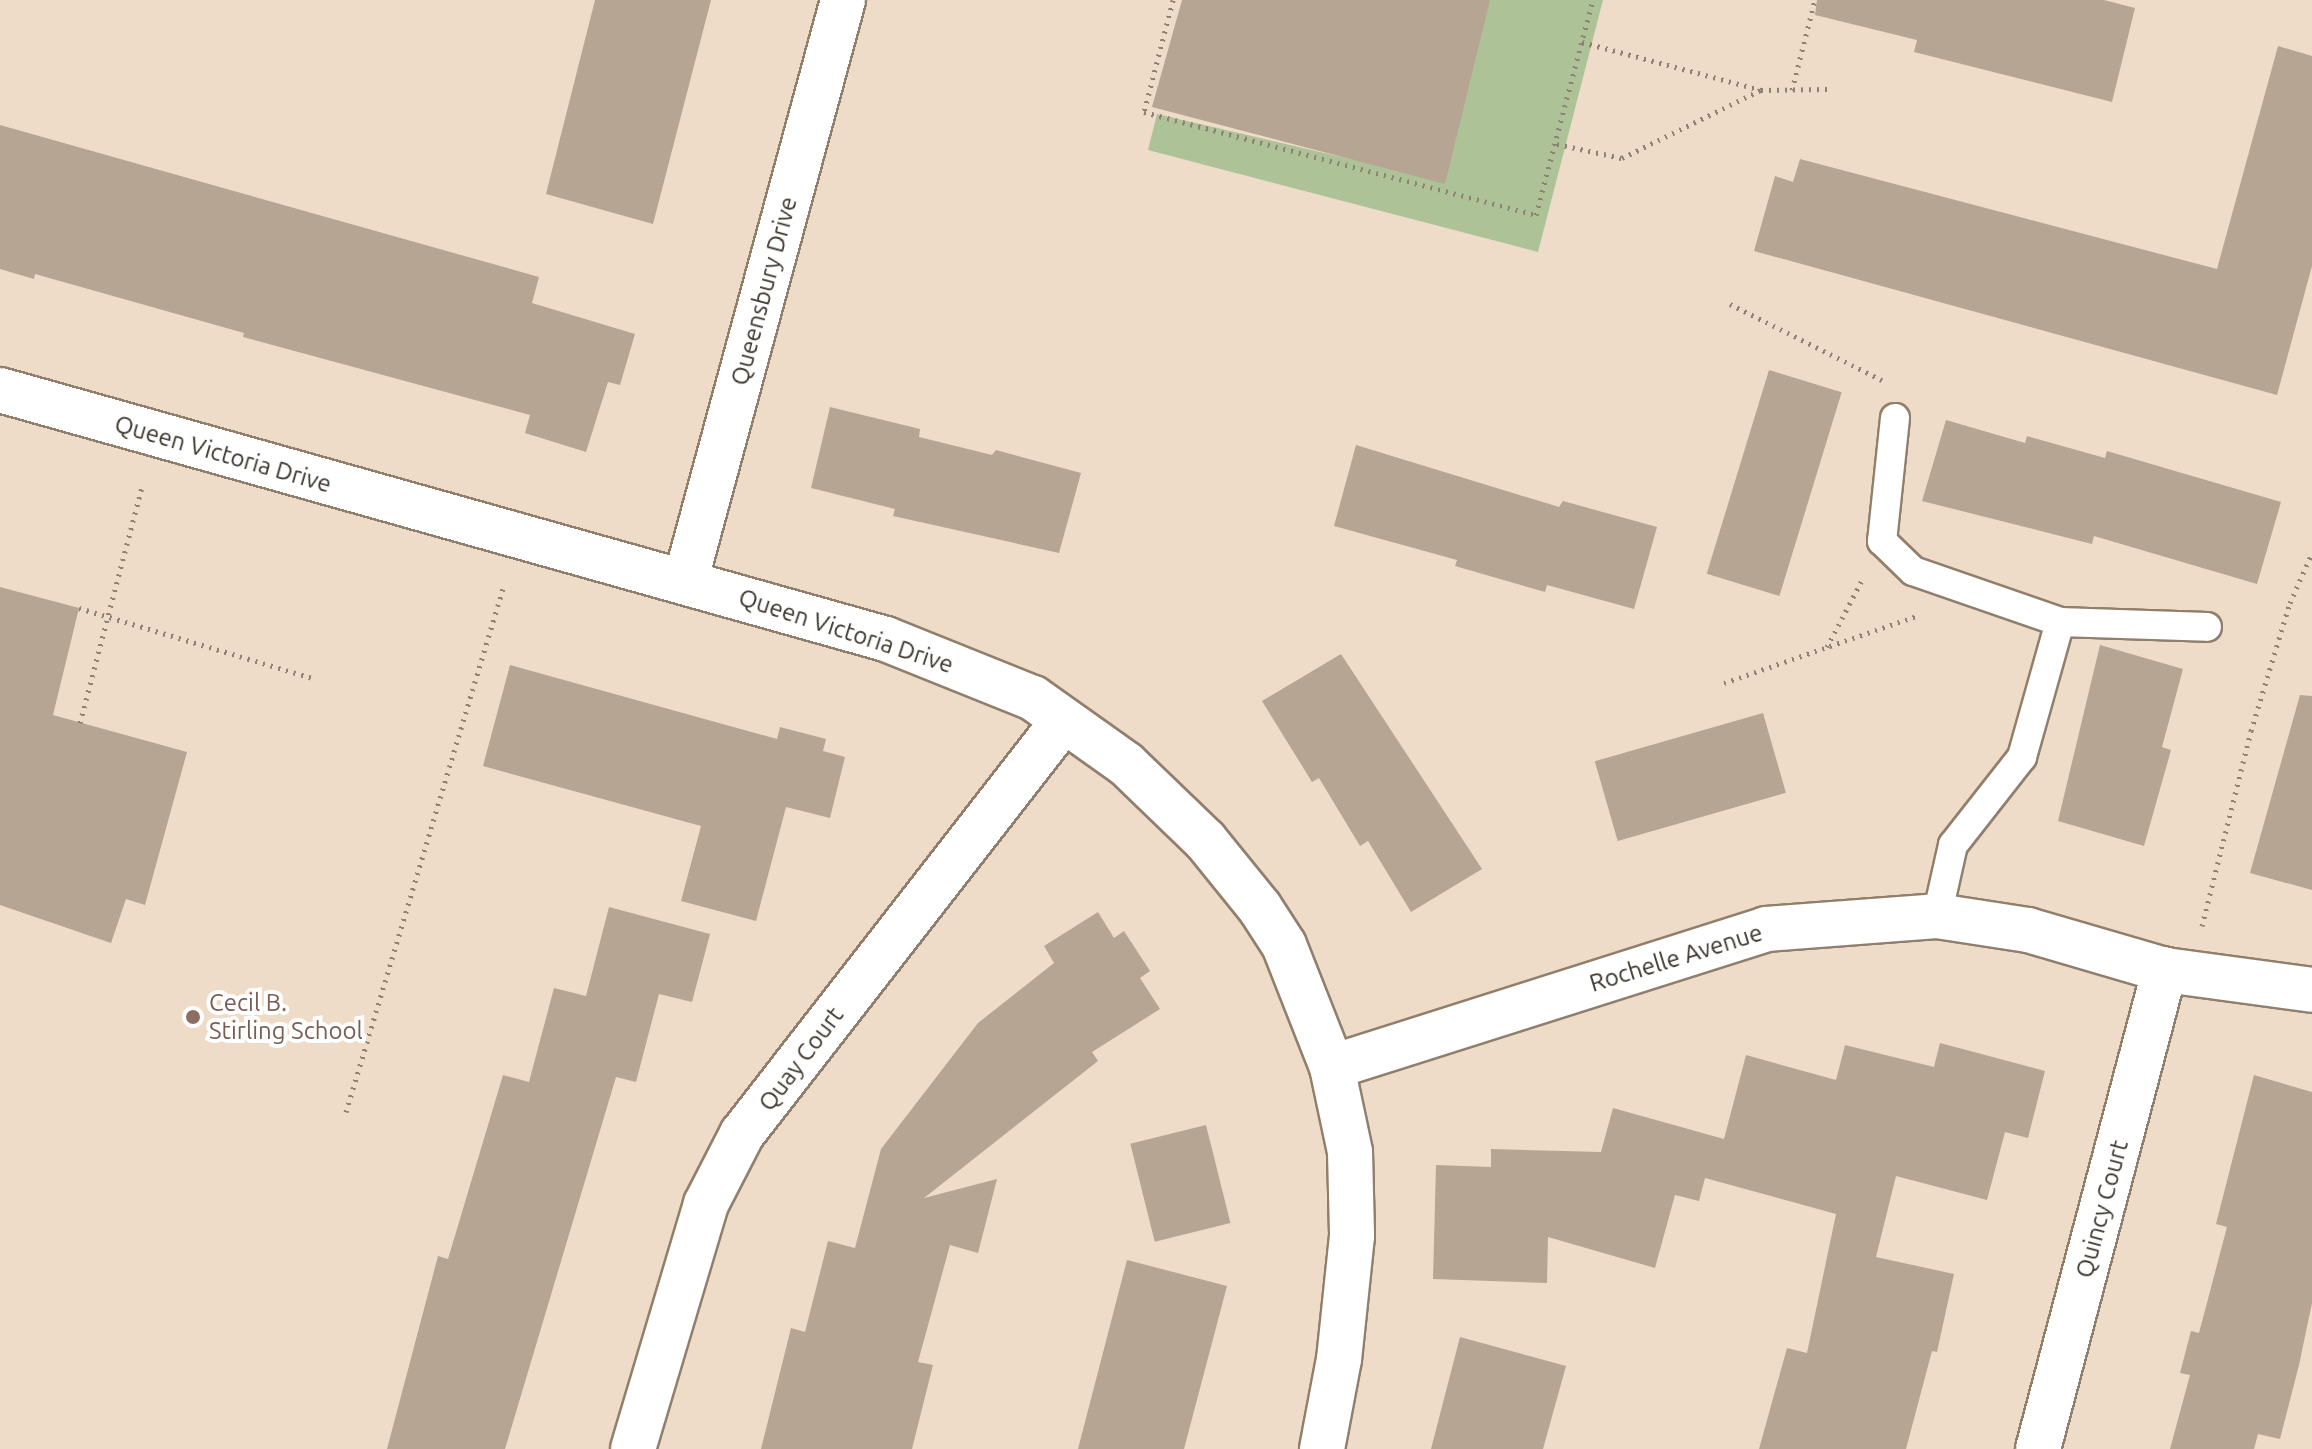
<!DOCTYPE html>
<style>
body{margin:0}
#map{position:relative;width:2312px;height:1449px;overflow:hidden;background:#eedbc8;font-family:Ubuntu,sans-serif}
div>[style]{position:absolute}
.green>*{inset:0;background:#adc397}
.building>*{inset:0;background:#b7a593;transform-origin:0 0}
.path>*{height:5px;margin-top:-2.5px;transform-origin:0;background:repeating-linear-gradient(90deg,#8f8275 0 2px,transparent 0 8px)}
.roads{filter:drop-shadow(2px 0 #917f6d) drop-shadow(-2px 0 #917f6d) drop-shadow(0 2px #917f6d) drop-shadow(0 -2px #917f6d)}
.service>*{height:28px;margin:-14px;padding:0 14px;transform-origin:14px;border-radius:14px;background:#fff}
.minor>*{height:44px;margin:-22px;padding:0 22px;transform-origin:22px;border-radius:22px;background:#fff}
.dots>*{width:22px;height:22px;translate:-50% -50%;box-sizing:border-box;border:4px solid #fff;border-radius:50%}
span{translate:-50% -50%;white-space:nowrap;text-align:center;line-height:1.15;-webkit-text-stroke:8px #fff;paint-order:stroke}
.street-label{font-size:24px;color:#3d352d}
.education-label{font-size:24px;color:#785e54}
.left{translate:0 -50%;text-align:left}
</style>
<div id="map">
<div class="green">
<i style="clip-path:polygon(1488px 0,1603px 0,1538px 252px,1148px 150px,1157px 114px,1440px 180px)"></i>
</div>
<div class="building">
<i style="clip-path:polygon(595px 0,711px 0,653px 224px,546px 194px)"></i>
<i style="clip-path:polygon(1182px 0,1490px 0,1445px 184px,1152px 107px)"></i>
<i style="clip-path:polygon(1817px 0,2104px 0,2135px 8px,2112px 102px,1914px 52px,1917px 40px,1815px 15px)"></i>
<i style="clip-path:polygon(2278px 46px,2312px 56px,2312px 266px,2277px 395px,1754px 251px,1775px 176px,1793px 182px,1800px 159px,2217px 269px)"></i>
<i style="clip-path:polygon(0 125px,539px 277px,532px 303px,635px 334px,620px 385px,608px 382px,586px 452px,525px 433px,530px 415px,243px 337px,244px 333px,35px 274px,34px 279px,0 269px)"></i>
<i style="left:1769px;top:370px;width:76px;height:213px;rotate:17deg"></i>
<i style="clip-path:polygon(830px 407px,920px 429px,919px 437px,992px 455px,996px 450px,1081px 473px,1059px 553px,893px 516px,895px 509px,811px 488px)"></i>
<i style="clip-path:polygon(1946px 420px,2025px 443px,2027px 436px,2105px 458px,2107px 451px,2281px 502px,2257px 584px,2094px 536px,2092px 544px,1922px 501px)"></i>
<i style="clip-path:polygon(1356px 445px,1559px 507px,1563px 501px,1657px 527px,1634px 609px,1547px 585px,1545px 592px,1455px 566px,1457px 560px,1334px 526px)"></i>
<i style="clip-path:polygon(0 587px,79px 608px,53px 715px,187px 752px,145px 905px,126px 899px,111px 943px,0 905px)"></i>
<i style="clip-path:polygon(2100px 645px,2183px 669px,2162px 747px,2171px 750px,2144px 846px,2058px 821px)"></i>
<i style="clip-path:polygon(1341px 654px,1482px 869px,1411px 912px,1368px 841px,1360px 846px,1319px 778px,1312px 782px,1262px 701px)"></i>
<i style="clip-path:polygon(510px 665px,777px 739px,780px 727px,826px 739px,823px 751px,845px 757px,830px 818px,786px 807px,756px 921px,681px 901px,701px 826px,483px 766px)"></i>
<i style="clip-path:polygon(2300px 695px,2312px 696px,2312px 890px,2250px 873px)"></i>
<i style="left:1763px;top:713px;width:83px;height:175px;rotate:74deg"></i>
<i style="clip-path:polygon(609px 907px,710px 934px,692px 1002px,659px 994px,636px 1082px,616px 1077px,505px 1449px,387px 1449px,438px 1256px,448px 1259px,503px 1075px,529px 1082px,554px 988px,586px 996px)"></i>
<i style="clip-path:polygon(1098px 912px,1114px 938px,1124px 931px,1150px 971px,1140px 978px,1160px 1009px,1092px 1052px,1098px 1061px,924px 1198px,997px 1179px,978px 1253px,950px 1245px,918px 1362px,933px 1365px,912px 1449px,761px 1449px,791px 1328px,805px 1332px,828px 1241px,855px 1248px,881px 1149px,978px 1023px,1054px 963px,1044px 946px)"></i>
<i style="clip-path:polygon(1940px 1043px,2045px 1071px,2028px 1138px,2005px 1132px,1987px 1200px,1896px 1176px,1876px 1257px,1954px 1274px,1937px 1352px,1932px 1351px,1906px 1449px,1759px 1449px,1787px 1348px,1807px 1353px,1836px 1214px,1705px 1178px,1699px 1201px,1675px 1195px,1655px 1268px,1548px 1237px,1547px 1283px,1433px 1279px,1436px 1165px,1491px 1167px,1491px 1149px,1601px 1152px,1613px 1108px,1724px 1139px,1746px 1055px,1836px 1080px,1845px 1045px,1934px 1067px)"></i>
<i style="clip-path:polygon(2254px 1075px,2312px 1092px,2312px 1303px,2299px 1365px,2280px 1439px,2258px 1434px,2254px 1449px,2170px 1449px,2190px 1375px,2180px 1373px,2191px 1331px,2199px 1333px,2227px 1227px,2216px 1224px)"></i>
<i style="left:1206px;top:1125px;width:101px;height:78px;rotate:76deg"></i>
<i style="clip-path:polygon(1127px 1260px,1227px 1286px,1184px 1449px,1078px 1449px)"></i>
<i style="clip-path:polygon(1460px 1337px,1566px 1366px,1543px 1449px,1431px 1449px)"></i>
</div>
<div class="path">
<i style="left:1173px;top:0;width:116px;rotate:104.5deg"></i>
<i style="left:1144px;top:112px;width:405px;rotate:14.7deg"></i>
<i style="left:1536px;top:215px;width:222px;rotate:-75.2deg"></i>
<i style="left:1582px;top:42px;width:185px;rotate:15deg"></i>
<i style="left:1792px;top:90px;width:93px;rotate:-75.7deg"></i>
<i style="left:1557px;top:144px;width:66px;rotate:12.2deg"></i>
<i style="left:1622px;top:158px;width:155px;rotate:-26.1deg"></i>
<i style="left:1761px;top:90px;width:66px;rotate:-0.9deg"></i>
<i style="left:1730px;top:304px;width:170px;rotate:26.6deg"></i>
<i style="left:79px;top:608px;width:243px;rotate:16.7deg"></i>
<i style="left:1827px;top:647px;width:78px;rotate:-62.4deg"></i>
<i style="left:1724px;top:683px;width:203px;rotate:-19.2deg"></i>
<i style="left:80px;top:723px;width:245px;rotate:-75.3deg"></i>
<i style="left:2202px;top:926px;width:201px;rotate:-75.9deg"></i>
<i style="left:2251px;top:731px;width:134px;rotate:-73.1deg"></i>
<i style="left:2290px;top:603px;width:55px;rotate:-66.3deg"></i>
<i style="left:346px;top:1112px;width:550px;rotate:-73.31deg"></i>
</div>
<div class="roads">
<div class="service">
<i style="left:1895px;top:418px;width:124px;rotate:96deg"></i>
<i style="left:1882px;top:541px;width:43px;rotate:44.1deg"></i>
<i style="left:1913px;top:571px;width:156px;rotate:19.1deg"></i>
<i style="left:2060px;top:622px;width:147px;rotate:1.9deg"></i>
<i style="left:1937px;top:916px;width:73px;rotate:-77.3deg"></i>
<i style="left:1953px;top:845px;width:112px;rotate:-51.9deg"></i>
<i style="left:2022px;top:757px;width:140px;rotate:-74.3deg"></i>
</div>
<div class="minor">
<i style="left:0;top:390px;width:920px;rotate:15.7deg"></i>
<i style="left:886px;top:639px;width:158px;rotate:21.9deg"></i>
<i style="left:1033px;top:698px;width:114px;rotate:35.4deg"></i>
<i style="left:1126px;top:764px;width:110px;rotate:43.9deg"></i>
<i style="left:1205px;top:840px;width:87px;rotate:51deg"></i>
<i style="left:1260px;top:908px;width:44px;rotate:57deg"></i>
<i style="left:1284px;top:945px;width:131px;rotate:68.5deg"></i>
<i style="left:1332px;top:1067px;width:87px;rotate:78deg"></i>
<i style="left:1350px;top:1152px;width:84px;rotate:88.6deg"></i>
<i style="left:1352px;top:1236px;width:124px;rotate:96deg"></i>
<i style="left:1339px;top:1359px;width:92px;rotate:100.7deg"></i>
<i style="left:685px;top:582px;width:603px;rotate:-74.81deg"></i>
<i style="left:1332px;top:1067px;width:455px;rotate:-17.6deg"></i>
<i style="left:1766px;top:929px;width:171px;rotate:-4.3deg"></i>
<i style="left:1937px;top:916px;width:92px;rotate:8.7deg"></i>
<i style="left:2028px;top:930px;width:143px;rotate:16.3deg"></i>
<i style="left:2165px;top:970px;width:148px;rotate:7.7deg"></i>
<i style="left:633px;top:1449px;width:256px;rotate:-73.4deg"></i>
<i style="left:706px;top:1204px;width:79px;rotate:-62.8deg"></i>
<i style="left:742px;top:1134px;width:524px;rotate:-52.13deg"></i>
<i style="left:2038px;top:1449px;width:496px;rotate:-75.2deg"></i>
</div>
</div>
<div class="dots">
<i style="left:193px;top:1017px;background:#8d6e63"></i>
</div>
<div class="street-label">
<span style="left:764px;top:291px;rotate:-75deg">Queensbury Drive</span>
<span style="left:223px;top:454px;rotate:16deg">Queen Victoria Drive</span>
<span style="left:846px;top:631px;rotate:18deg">Queen Victoria Drive</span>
<span style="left:1676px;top:958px;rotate:-17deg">Rochelle Avenue</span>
<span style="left:801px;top:1059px;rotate:-53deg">Quay Court</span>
<span style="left:2102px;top:1209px;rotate:-75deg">Quincy Court</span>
</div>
<div class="education-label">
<span class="left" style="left:209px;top:1017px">Cecil B.<br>Stirling School</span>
</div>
</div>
